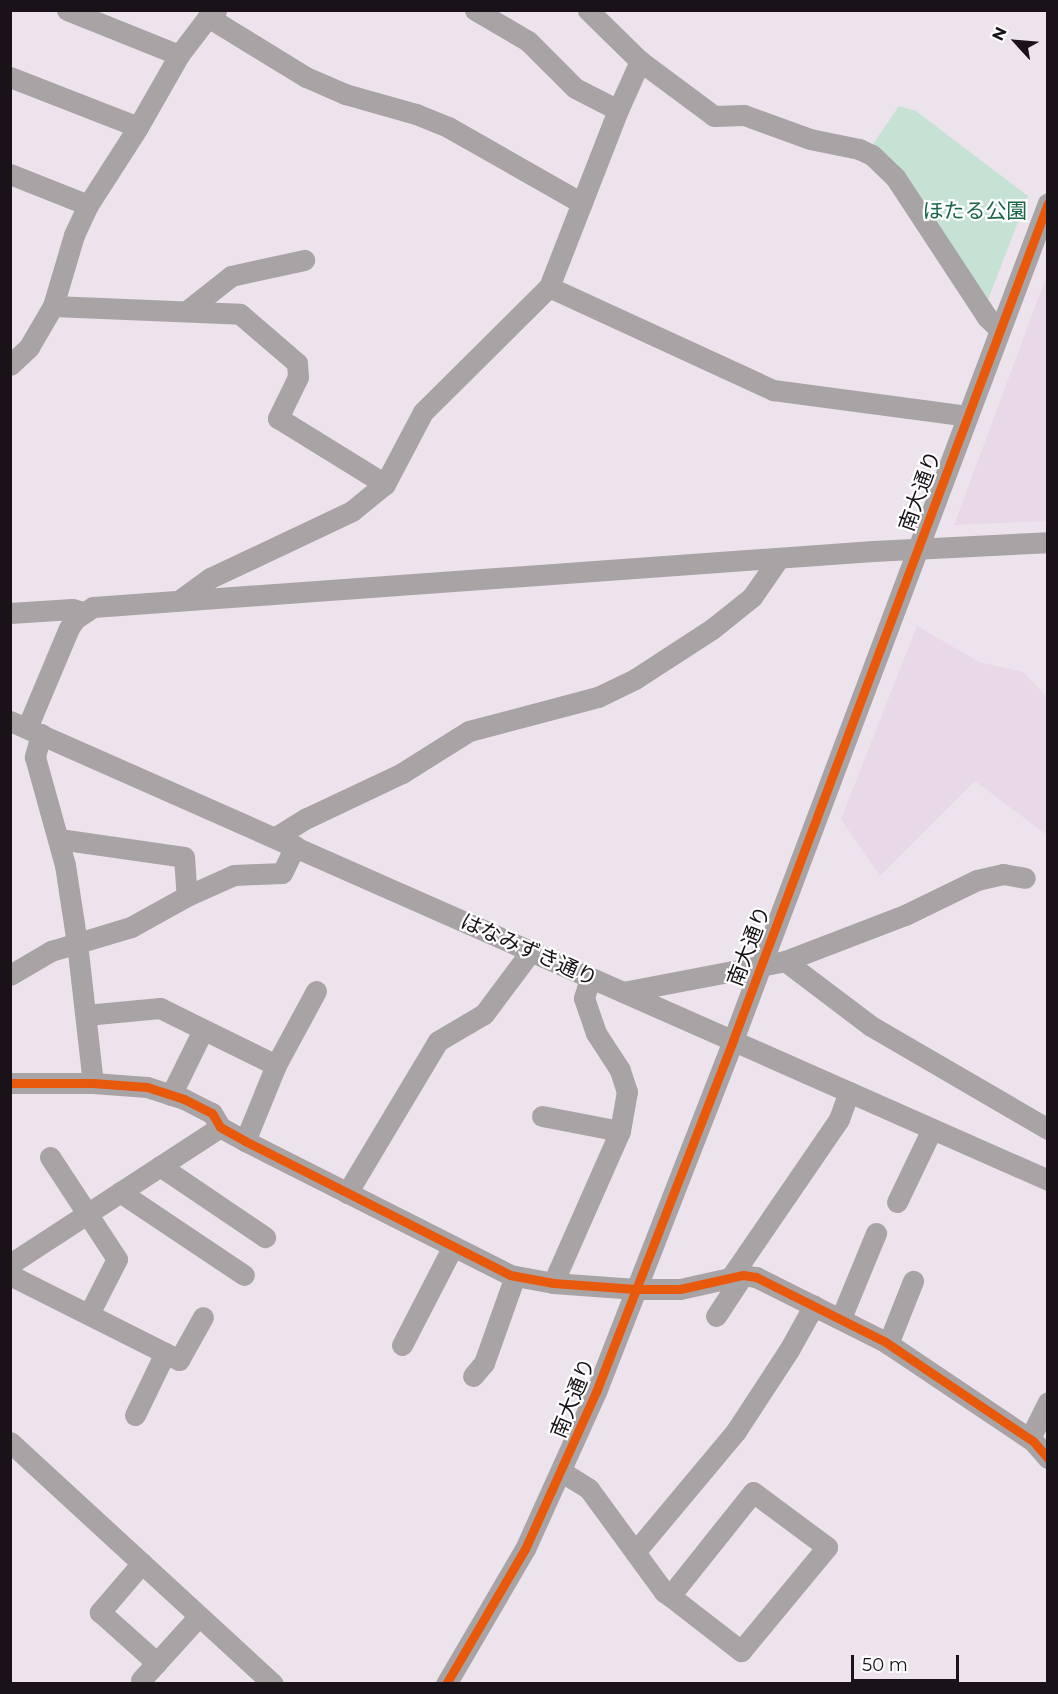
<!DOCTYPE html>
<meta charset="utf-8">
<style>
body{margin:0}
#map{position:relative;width:1058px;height:1694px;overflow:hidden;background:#ece3ec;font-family:Montserrat,"Noto Sans JP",sans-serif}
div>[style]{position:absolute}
.built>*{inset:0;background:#e9d8e8}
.green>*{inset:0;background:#c6e2d5}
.minor>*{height:21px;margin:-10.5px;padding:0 10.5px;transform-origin:10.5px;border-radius:10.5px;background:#a8a4a5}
.cycleway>*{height:9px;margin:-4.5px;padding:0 4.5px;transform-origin:4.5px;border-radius:4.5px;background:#e8590c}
span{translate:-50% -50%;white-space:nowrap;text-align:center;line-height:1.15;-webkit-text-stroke:4.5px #fff;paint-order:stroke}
.park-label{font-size:21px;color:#1a6648}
.street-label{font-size:21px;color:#191319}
.frame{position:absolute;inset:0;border:12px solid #191319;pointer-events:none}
.north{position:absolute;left:986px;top:12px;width:60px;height:60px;-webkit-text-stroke:4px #fff;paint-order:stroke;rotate:296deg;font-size:16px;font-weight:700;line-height:24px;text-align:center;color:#191319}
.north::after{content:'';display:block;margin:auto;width:21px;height:27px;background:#191319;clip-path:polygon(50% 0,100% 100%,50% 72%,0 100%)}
.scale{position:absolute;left:851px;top:1655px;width:108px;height:27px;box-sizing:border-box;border:3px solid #191319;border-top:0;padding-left:8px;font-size:18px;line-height:21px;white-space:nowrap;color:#191319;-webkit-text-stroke:4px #fff;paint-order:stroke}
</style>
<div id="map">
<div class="built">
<i style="clip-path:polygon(1047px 275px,1047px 521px,954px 525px)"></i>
<i style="clip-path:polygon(917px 626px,979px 662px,1023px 672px,1047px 697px,1047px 835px,975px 781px,880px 876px,841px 819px)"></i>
</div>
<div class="green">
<i style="clip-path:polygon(899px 106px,916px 111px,1028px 196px,986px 305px,871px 147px)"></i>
</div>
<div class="minor">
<i style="left:67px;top:10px;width:121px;rotate:21.9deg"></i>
<i style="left:475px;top:10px;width:61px;rotate:30.3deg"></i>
<i style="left:528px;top:41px;width:66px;rotate:45deg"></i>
<i style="left:575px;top:88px;width:48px;rotate:27.1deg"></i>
<i style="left:208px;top:17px;width:115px;rotate:31.5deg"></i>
<i style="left:306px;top:77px;width:43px;rotate:23.6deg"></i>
<i style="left:345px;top:94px;width:74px;rotate:15.7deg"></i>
<i style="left:416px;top:114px;width:35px;rotate:22deg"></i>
<i style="left:448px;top:127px;width:154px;rotate:29.6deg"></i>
<i style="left:640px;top:61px;width:92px;rotate:36.6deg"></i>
<i style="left:714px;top:116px;width:30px;rotate:-2deg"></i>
<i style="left:744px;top:115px;width:70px;rotate:20deg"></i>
<i style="left:810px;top:139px;width:50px;rotate:11.5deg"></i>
<i style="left:859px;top:149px;width:14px;rotate:25deg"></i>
<i style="left:872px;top:155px;width:32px;rotate:44deg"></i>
<i style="left:895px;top:177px;width:168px;rotate:56.7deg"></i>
<i style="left:987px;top:317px;width:17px;rotate:45deg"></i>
<i style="left:10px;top:77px;width:137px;rotate:21.3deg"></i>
<i style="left:10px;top:174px;width:84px;rotate:21.7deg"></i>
<i style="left:549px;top:287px;width:247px;rotate:24.7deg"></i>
<i style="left:773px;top:390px;width:196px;rotate:7.6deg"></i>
<i style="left:53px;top:306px;width:187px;rotate:2.4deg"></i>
<i style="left:240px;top:314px;width:75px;rotate:40.7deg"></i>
<i style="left:297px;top:363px;width:14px;rotate:86deg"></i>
<i style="left:298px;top:377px;width:46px;rotate:116deg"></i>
<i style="left:278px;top:418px;width:126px;rotate:31.7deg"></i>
<i style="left:385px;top:484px;width:43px;rotate:140.7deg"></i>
<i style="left:352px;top:511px;width:157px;rotate:154.7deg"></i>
<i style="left:210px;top:578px;width:36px;rotate:144deg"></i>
<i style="left:188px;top:310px;width:55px;rotate:-38.3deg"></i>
<i style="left:231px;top:276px;width:75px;rotate:-12.4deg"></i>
<i style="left:10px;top:365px;width:26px;rotate:-43deg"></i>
<i style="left:29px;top:347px;width:48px;rotate:-59.7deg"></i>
<i style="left:53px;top:306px;width:74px;rotate:-73.5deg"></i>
<i style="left:74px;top:235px;width:33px;rotate:-65deg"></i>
<i style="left:88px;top:205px;width:93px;rotate:-57.3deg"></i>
<i style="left:138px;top:127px;width:83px;rotate:-60.3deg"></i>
<i style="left:179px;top:55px;width:48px;rotate:-52.7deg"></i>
<i style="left:208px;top:17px;width:11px;rotate:-41deg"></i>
<i style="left:385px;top:484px;width:81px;rotate:-62.2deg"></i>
<i style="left:423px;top:412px;width:177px;rotate:-44.8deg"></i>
<i style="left:549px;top:287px;width:190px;rotate:-68.7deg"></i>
<i style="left:618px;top:110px;width:54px;rotate:-65.8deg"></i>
<i style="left:640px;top:61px;width:73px;rotate:-135.6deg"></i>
<i style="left:10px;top:613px;width:62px;rotate:-3.7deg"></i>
<i style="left:72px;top:609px;width:11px;rotate:15deg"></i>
<i style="left:10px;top:721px;width:1135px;rotate:23.85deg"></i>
<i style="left:27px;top:728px;width:108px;rotate:-67.2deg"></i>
<i style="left:69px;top:628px;width:11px;rotate:-56deg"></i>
<i style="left:75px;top:619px;width:22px;rotate:-34deg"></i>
<i style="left:93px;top:607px;width:782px;rotate:-4.11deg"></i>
<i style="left:873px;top:551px;width:175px;rotate:-2.9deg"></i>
<i style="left:41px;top:734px;width:24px;rotate:105deg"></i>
<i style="left:35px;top:757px;width:112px;rotate:74.5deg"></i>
<i style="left:65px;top:865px;width:79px;rotate:81.3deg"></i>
<i style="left:77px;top:943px;width:141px;rotate:83.5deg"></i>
<i style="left:276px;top:837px;width:36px;rotate:-32deg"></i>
<i style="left:307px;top:818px;width:105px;rotate:-25.3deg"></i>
<i style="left:402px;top:773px;width:79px;rotate:-32.1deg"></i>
<i style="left:469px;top:731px;width:133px;rotate:-14.8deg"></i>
<i style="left:598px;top:697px;width:41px;rotate:-25.9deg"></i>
<i style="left:635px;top:679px;width:92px;rotate:-33deg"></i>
<i style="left:712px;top:629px;width:51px;rotate:-38.7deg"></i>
<i style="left:752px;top:597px;width:47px;rotate:-55.3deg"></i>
<i style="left:59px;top:839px;width:126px;rotate:8.2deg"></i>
<i style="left:184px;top:857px;width:39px;rotate:86deg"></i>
<i style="left:785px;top:961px;width:108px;rotate:37.1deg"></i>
<i style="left:871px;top:1026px;width:205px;rotate:30.2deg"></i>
<i style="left:10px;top:975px;width:48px;rotate:-30.3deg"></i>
<i style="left:51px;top:951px;width:84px;rotate:-16.7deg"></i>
<i style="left:131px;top:927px;width:64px;rotate:-29deg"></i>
<i style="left:187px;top:896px;width:51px;rotate:-24.1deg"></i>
<i style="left:234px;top:875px;width:48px;rotate:-2.4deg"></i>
<i style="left:282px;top:873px;width:30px;rotate:-64deg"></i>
<i style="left:623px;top:992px;width:165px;rotate:-10.8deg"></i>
<i style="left:785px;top:961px;width:129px;rotate:-21deg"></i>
<i style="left:905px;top:915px;width:80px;rotate:-25.9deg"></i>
<i style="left:977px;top:880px;width:27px;rotate:-13deg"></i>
<i style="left:1003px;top:874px;width:22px;rotate:10deg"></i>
<i style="left:86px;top:1015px;width:74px;rotate:-5.4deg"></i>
<i style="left:160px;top:1008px;width:129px;rotate:26.2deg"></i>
<i style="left:276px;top:1065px;width:82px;rotate:112.2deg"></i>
<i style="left:276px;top:1065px;width:84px;rotate:-61.6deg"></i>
<i style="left:10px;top:1083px;width:83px"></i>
<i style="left:93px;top:1083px;width:54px;rotate:4.2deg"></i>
<i style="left:147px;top:1087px;width:39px;rotate:18deg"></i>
<i style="left:184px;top:1099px;width:31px;rotate:27deg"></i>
<i style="left:212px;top:1113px;width:16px;rotate:60deg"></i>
<i style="left:220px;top:1127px;width:29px;rotate:29deg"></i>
<i style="left:245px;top:1141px;width:297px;rotate:26.8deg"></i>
<i style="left:510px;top:1275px;width:44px;rotate:10.5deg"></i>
<i style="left:553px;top:1283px;width:83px;rotate:4.1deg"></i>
<i style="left:636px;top:1289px;width:44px"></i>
<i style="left:680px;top:1289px;width:65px;rotate:-12.5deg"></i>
<i style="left:743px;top:1275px;width:13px;rotate:9deg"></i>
<i style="left:756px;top:1277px;width:143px;rotate:26.6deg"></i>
<i style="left:884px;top:1341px;width:179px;rotate:33.9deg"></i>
<i style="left:1033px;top:1441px;width:23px;rotate:49deg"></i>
<i style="left:171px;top:1095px;width:72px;rotate:-63.8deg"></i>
<i style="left:542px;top:1116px;width:79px;rotate:10.9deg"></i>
<i style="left:50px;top:1157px;width:122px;rotate:56.7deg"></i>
<i style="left:117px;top:1259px;width:53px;rotate:117.1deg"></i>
<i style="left:160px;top:1166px;width:127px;rotate:34.1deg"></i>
<i style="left:120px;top:1192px;width:149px;rotate:33.8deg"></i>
<i style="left:347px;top:1193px;width:177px;rotate:-59.1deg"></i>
<i style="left:438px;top:1041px;width:53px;rotate:-30.4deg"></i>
<i style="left:484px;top:1014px;width:79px;rotate:-53.3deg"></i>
<i style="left:897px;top:1202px;width:81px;rotate:-64.4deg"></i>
<i style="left:10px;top:1264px;width:251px;rotate:-33.1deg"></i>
<i style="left:10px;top:1275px;width:189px;rotate:26.7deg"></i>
<i style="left:179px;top:1360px;width:49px;rotate:-60.8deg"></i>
<i style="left:731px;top:1277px;width:191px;rotate:-55.6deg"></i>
<i style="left:839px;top:1119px;width:29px;rotate:-70deg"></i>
<i style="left:553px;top:1283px;width:166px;rotate:-66.2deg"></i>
<i style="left:620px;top:1131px;width:40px;rotate:-80deg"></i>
<i style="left:627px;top:1092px;width:23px;rotate:-108deg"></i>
<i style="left:620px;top:1070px;width:44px;rotate:-123deg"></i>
<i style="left:596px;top:1033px;width:37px;rotate:-109deg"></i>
<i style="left:584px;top:998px;width:21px;rotate:-73deg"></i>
<i style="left:716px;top:1316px;width:49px;rotate:-56.6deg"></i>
<i style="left:841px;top:1318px;width:92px;rotate:-67.6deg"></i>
<i style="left:888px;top:1344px;width:68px;rotate:-68.4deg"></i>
<i style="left:402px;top:1345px;width:111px;rotate:-62.7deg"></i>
<i style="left:473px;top:1376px;width:17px;rotate:-50deg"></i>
<i style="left:484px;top:1363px;width:92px;rotate:-70.4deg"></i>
<i style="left:135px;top:1415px;width:69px;rotate:-64.2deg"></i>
<i style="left:1030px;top:1438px;width:40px;rotate:-63.4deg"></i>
<i style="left:10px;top:1442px;width:357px;rotate:42.6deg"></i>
<i style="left:562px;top:1472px;width:32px;rotate:32deg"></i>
<i style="left:589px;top:1489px;width:127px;rotate:53.9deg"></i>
<i style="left:664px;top:1592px;width:7px;rotate:34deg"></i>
<i style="left:670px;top:1596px;width:90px;rotate:37.8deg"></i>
<i style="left:741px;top:1651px;width:135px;rotate:-50.4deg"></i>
<i style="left:827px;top:1547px;width:92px;rotate:-143.4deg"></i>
<i style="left:753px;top:1492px;width:133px;rotate:128.6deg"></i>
<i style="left:635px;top:1552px;width:158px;rotate:-50.1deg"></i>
<i style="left:736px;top:1431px;width:97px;rotate:-56.8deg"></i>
<i style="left:789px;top:1350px;width:51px;rotate:-60.9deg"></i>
<i style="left:142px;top:1563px;width:65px;rotate:130.6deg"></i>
<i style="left:100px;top:1612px;width:76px;rotate:41.8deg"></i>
<i style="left:141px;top:1680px;width:86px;rotate:-47.8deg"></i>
<i style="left:446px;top:1684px;width:156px;rotate:-59.7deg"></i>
<i style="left:525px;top:1549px;width:172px;rotate:-65.7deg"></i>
<i style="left:596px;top:1392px;width:378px;rotate:-68.7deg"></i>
<i style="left:733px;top:1040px;width:894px;rotate:-69.38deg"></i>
</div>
<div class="cycleway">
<i style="left:10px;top:1083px;width:83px"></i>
<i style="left:93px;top:1083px;width:54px;rotate:4.2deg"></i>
<i style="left:147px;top:1087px;width:39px;rotate:18deg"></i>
<i style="left:184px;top:1099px;width:31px;rotate:27deg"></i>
<i style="left:212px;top:1113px;width:16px;rotate:60deg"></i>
<i style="left:220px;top:1127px;width:29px;rotate:29deg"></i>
<i style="left:245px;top:1141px;width:297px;rotate:26.8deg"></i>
<i style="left:510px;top:1275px;width:44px;rotate:10.5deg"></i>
<i style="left:553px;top:1283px;width:83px;rotate:4.1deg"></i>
<i style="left:636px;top:1289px;width:44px"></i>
<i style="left:680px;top:1289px;width:65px;rotate:-12.5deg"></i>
<i style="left:743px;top:1275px;width:13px;rotate:9deg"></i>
<i style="left:756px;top:1277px;width:143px;rotate:26.6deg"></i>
<i style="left:884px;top:1341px;width:179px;rotate:33.9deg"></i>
<i style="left:1033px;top:1441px;width:23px;rotate:49deg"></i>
<i style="left:446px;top:1684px;width:156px;rotate:-59.7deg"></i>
<i style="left:525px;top:1549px;width:172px;rotate:-65.7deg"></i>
<i style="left:596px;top:1392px;width:378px;rotate:-68.7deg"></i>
<i style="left:733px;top:1040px;width:894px;rotate:-69.38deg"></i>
</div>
<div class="park-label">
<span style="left:975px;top:211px">ほたる公園</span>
</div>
<div class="street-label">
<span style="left:920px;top:491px;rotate:-70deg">南大通り</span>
<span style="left:749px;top:946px;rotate:-69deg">南大通り</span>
<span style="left:529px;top:950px;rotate:24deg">はなみずき通り</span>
<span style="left:573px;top:1398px;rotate:-68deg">南大通り</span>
</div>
<div class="frame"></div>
<div class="north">N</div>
<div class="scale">50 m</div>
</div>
